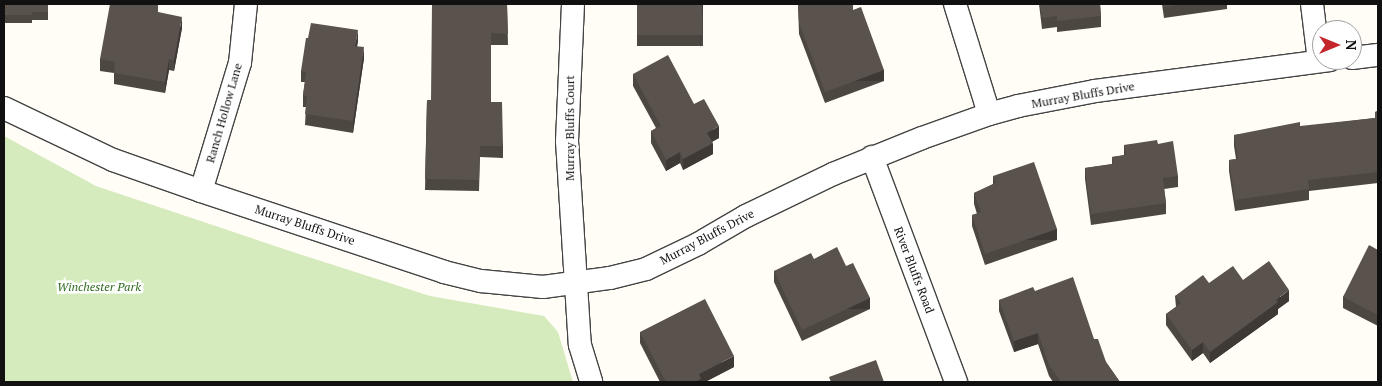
<!DOCTYPE html>
<style>
body{margin:0}
#map{position:relative;width:1382px;height:386px;overflow:hidden;background:#fffdf5;font-family:"PT Serif",serif}
div>[style]{position:absolute}
.green>*{inset:0;background:#d5ebbd}
.roads{filter:drop-shadow(1px 0 #444) drop-shadow(-1px 0 #444) drop-shadow(0 1px #444) drop-shadow(0 -1px #444)}
.minor>*{height:22px;margin:-11px;padding:0 11px;transform-origin:11px;border-radius:11px;background:#fff}
.wall>*{inset:0;background:#4d4742;transform-origin:0 0}
.shaded-wall>*{inset:0;background:#3f3936;transform-origin:0 0}
.building>*{inset:0;background:#5a524d;transform-origin:0 0}
span{translate:-50% -50%;white-space:nowrap;text-align:center;line-height:1.15;-webkit-text-stroke:5px #fff;paint-order:stroke}
.street-label{font-size:12px;color:#111}
.park-label{font-size:12px;color:#2f6b1f;font-style:italic}
.frame{position:absolute;inset:0;border:5px solid #111;pointer-events:none}
.north{position:absolute;left:1312px;top:20px;width:50px;height:50px;box-sizing:border-box;background:#fff;border:1px solid #a0a0a0;border-radius:50%;rotate:90deg;font-size:14px;font-weight:700;line-height:20px;text-align:center;color:#111}
.north::after{content:'';display:block;margin:auto;width:18px;height:22px;background:#c4262e;clip-path:polygon(50% 0,100% 100%,50% 72%,0 100%)}
</style>
<div id="map">
<div class="green">
<i style="clip-path:polygon(4px 136px,96px 186px,296px 253px,430px 296px,544px 316px,558px 332px,573px 382px,4px 382px)"></i>
</div>
<div class="roads">
<div class="minor">
<i style="left:573px;top:4px;width:137px;rotate:92.5deg"></i>
<i style="left:567px;top:141px;width:204px;rotate:86.4deg"></i>
<i style="left:580px;top:345px;width:39px;rotate:73deg"></i>
<i style="left:955px;top:4px;width:115px;rotate:72.8deg"></i>
<i style="left:1312px;top:4px;width:57px;rotate:83deg"></i>
<i style="left:1352px;top:58px;width:26px;rotate:-7deg"></i>
<i style="left:4px;top:108px;width:121px;rotate:25.5deg"></i>
<i style="left:113px;top:160px;width:93px;rotate:19.4deg"></i>
<i style="left:201px;top:191px;width:256px;rotate:18.4deg"></i>
<i style="left:444px;top:272px;width:38px;rotate:14deg"></i>
<i style="left:481px;top:281px;width:62px;rotate:5.5deg"></i>
<i style="left:543px;top:287px;width:68px;rotate:-7.7deg"></i>
<i style="left:610px;top:278px;width:37px;rotate:-14deg"></i>
<i style="left:646px;top:269px;width:58px;rotate:-25.7deg"></i>
<i style="left:698px;top:244px;width:56px;rotate:-30.3deg"></i>
<i style="left:746px;top:216px;width:97px;rotate:-25.8deg"></i>
<i style="left:833px;top:174px;width:96px;rotate:-22deg"></i>
<i style="left:922px;top:138px;width:71px;rotate:-19.7deg"></i>
<i style="left:989px;top:114px;width:30px;rotate:-15deg"></i>
<i style="left:1018px;top:106px;width:78px;rotate:-11deg"></i>
<i style="left:1095px;top:91px;width:237px;rotate:-7.5deg"></i>
<i style="left:872px;top:157px;width:240px;rotate:69.5deg"></i>
<i style="left:201px;top:191px;width:134px;rotate:-73.1deg"></i>
<i style="left:240px;top:63px;width:59px;rotate:-84.2deg"></i>
</div>
</div>
<div class="wall">
<i style="clip-path:polygon(4px 4px,48px 4px,48px 20px,32px 20px,32px 23px,4px 23px)"></i>
<i style="clip-path:polygon(507px 4px,508px 45px,491px 45px,491px 102px,503px 146px,503px 158px,480px 157px,479px 191px,425px 190px,427px 100px,431px 100px)"></i>
<i style="left:637px;top:4px;width:66px;height:42px"></i>
<i style="clip-path:polygon(798px 4px,853px 4px,853px 10px,884px 81px,825px 103px,799px 34px)"></i>
<i style="clip-path:polygon(1039px 4px,1100px 4px,1101px 16px,1101px 27px,1057px 32px,1057px 27px,1042px 29px)"></i>
<i style="clip-path:polygon(1162px 4px,1227px 4px,1227px 9px,1164px 18px)"></i>
<i style="clip-path:polygon(158px 12px,182px 28px,174px 71px,169px 70px,165px 93px,114px 84px,114px 73px,100px 71px,100px 59px)"></i>
<i style="clip-path:polygon(358px 41px,357px 46px,364px 58px,353px 133px,305px 125px,306px 107px,303px 107px,303px 95px,305px 82px,301px 82px,301px 71px)"></i>
<i style="clip-path:polygon(633px 74px,694px 104px,719px 138px,712px 142px,713px 154px,683px 170px,680px 163px,666px 171px,651px 143px,651px 131px,656px 128px,633px 86px)"></i>
<i style="clip-path:polygon(1378px 111px,1378px 183px,1309px 191px,1309px 200px,1235px 211px,1229px 171px,1229px 160px,1236px 159px,1234px 146px,1234px 135px,1375px 118px,1375px 112px)"></i>
<i style="clip-path:polygon(1158px 144px,1178px 176px,1178px 187px,1164px 189px,1166px 203px,1166px 214px,1091px 225px,1085px 179px,1085px 168px,1112px 164px,1112px 157px,1124px 155px,1124px 145px)"></i>
<i style="clip-path:polygon(993px 176px,1057px 240px,985px 265px,972px 226px,972px 215px,977px 214px,974px 204px,974px 193px,993px 184px)"></i>
<i style="clip-path:polygon(1378px 250px,1378px 326px,1343px 308px,1343px 297px)"></i>
<i style="clip-path:polygon(814px 259px,846px 266px,870px 309px,802px 341px,774px 282px,774px 271px)"></i>
<i style="clip-path:polygon(1243px 280px,1289px 301px,1278px 309px,1278px 314px,1210px 363px,1203px 353px,1192px 361px,1166px 325px,1166px 314px,1176px 307px,1175px 296px,1209px 283px)"></i>
<i style="clip-path:polygon(1035px 291px,1094px 339px,1106px 362px,1120px 382px,1053px 382px,1049px 376px,1038px 344px,1014px 352px,999px 311px,999px 300px)"></i>
<i style="clip-path:polygon(640px 332px,734px 367px,705px 382px,660px 382px,640px 343px)"></i>
</div>
<div class="shaded-wall">
<i style="clip-path:polygon(702px 4px,703px 4px,700px 49px,700px 38px)"></i>
<i style="clip-path:polygon(182px 17px,182px 28px,174px 71px,174px 60px)"></i>
<i style="clip-path:polygon(358px 30px,358px 41px,355px 57px,355px 46px)"></i>
<i style="clip-path:polygon(364px 47px,364px 58px,353px 133px,353px 121px)"></i>
<i style="clip-path:polygon(169px 59px,169px 70px,165px 93px,165px 82px)"></i>
<i style="left:884px;top:70px;width:11px;height:63px;rotate:90deg"></i>
<i style="clip-path:polygon(719px 126px,719px 138px,707px 144px,707px 133px)"></i>
<i style="clip-path:polygon(713px 143px,713px 154px,683px 170px,683px 159px)"></i>
<i style="clip-path:polygon(680px 152px,680px 163px,666px 171px,666px 160px)"></i>
<i style="left:1057px;top:229px;width:11px;height:76px;rotate:90deg"></i>
<i style="clip-path:polygon(1289px 290px,1289px 301px,1278px 309px,1278px 314px,1210px 363px,1210px 352px)"></i>
<i style="left:870px;top:298px;width:11px;height:75px;rotate:90deg"></i>
<i style="clip-path:polygon(1038px 333px,1038px 344px,1014px 352px,1014px 341px)"></i>
<i style="clip-path:polygon(1203px 342px,1203px 353px,1192px 361px,1192px 350px)"></i>
<i style="clip-path:polygon(734px 356px,734px 367px,705px 382px,695px 382px,699px 374px)"></i>
</div>
<div class="building">
<i style="clip-path:polygon(4px 4px,48px 4px,48px 12px,32px 12px,32px 15px,4px 15px)"></i>
<i style="clip-path:polygon(110px 4px,158px 4px,158px 12px,182px 17px,174px 60px,169px 59px,165px 82px,114px 73px,115px 62px,100px 59px)"></i>
<i style="clip-path:polygon(432px 4px,507px 4px,508px 34px,491px 33px,491px 102px,502px 102px,503px 146px,480px 146px,479px 180px,425px 179px,427px 100px,431px 100px)"></i>
<i style="left:637px;top:4px;width:65px;height:31px"></i>
<i style="clip-path:polygon(798px 4px,853px 4px,853px 10px,861px 7px,884px 70px,825px 92px,799px 23px)"></i>
<i style="clip-path:polygon(1040px 4px,1100px 4px,1101px 16px,1057px 21px,1057px 16px,1042px 18px)"></i>
<i style="clip-path:polygon(1164px 4px,1188px 4px,1164px 7px)"></i>
<i style="clip-path:polygon(311px 23px,358px 30px,355px 46px,364px 47px,353px 121px,305px 114px,307px 96px,303px 95px,306px 72px,301px 71px,306px 38px,308px 38px)"></i>
<i style="clip-path:polygon(668px 55px,694px 104px,704px 99px,719px 126px,707px 133px,713px 143px,683px 159px,680px 152px,666px 160px,651px 131px,661px 126px,633px 74px)"></i>
<i style="clip-path:polygon(1378px 111px,1378px 172px,1308px 180px,1309px 189px,1235px 200px,1229px 160px,1238px 159px,1234px 135px,1300px 122px,1300px 126px,1375px 118px,1375px 112px)"></i>
<i style="clip-path:polygon(1157px 140px,1158px 144px,1173px 141px,1178px 176px,1163px 178px,1166px 203px,1091px 214px,1085px 168px,1113px 164px,1112px 157px,1126px 155px,1124px 145px)"></i>
<i style="clip-path:polygon(1034px 162px,1057px 229px,985px 254px,972px 215px,981px 212px,974px 193px,996px 183px,993px 176px)"></i>
<i style="clip-path:polygon(1369px 245px,1378px 250px,1378px 315px,1343px 297px)"></i>
<i style="clip-path:polygon(837px 247px,846px 266px,853px 263px,870px 298px,802px 330px,774px 271px,811px 253px,814px 259px)"></i>
<i style="clip-path:polygon(1269px 261px,1289px 290px,1276px 300px,1278px 302px,1210px 352px,1203px 342px,1192px 350px,1166px 314px,1181px 303px,1175px 296px,1203px 275px,1209px 283px,1233px 266px,1243px 280px)"></i>
<i style="clip-path:polygon(1073px 277px,1094px 339px,1098px 339px,1106px 362px,1120px 382px,1061px 382px,1049px 365px,1038px 333px,1014px 341px,999px 300px,1033px 287px,1035px 291px)"></i>
<i style="clip-path:polygon(705px 299px,734px 356px,699px 374px,701px 379px,695px 382px,666px 382px,640px 332px)"></i>
<i style="clip-path:polygon(876px 360px,884px 382px,831px 382px,829px 377px)"></i>
</div>
<div class="street-label">
<span style="left:1083px;top:95px;rotate:-10deg">Murray Bluffs Drive</span>
<span style="left:224px;top:113px;rotate:-74deg">Ranch Hollow Lane</span>
<span style="left:570px;top:128px;rotate:-90deg">Murray Bluffs Court</span>
<span style="left:305px;top:225px;rotate:18deg">Murray Bluffs Drive</span>
<span style="left:707px;top:237px;rotate:-28deg">Murray Bluffs Drive</span>
<span style="left:914px;top:270px;rotate:69deg">River Bluffs Road</span>
</div>
<div class="park-label">
<span style="left:99px;top:287px">Winchester Park</span>
</div>
<div class="frame"></div>
<div class="north">N</div>
</div>
